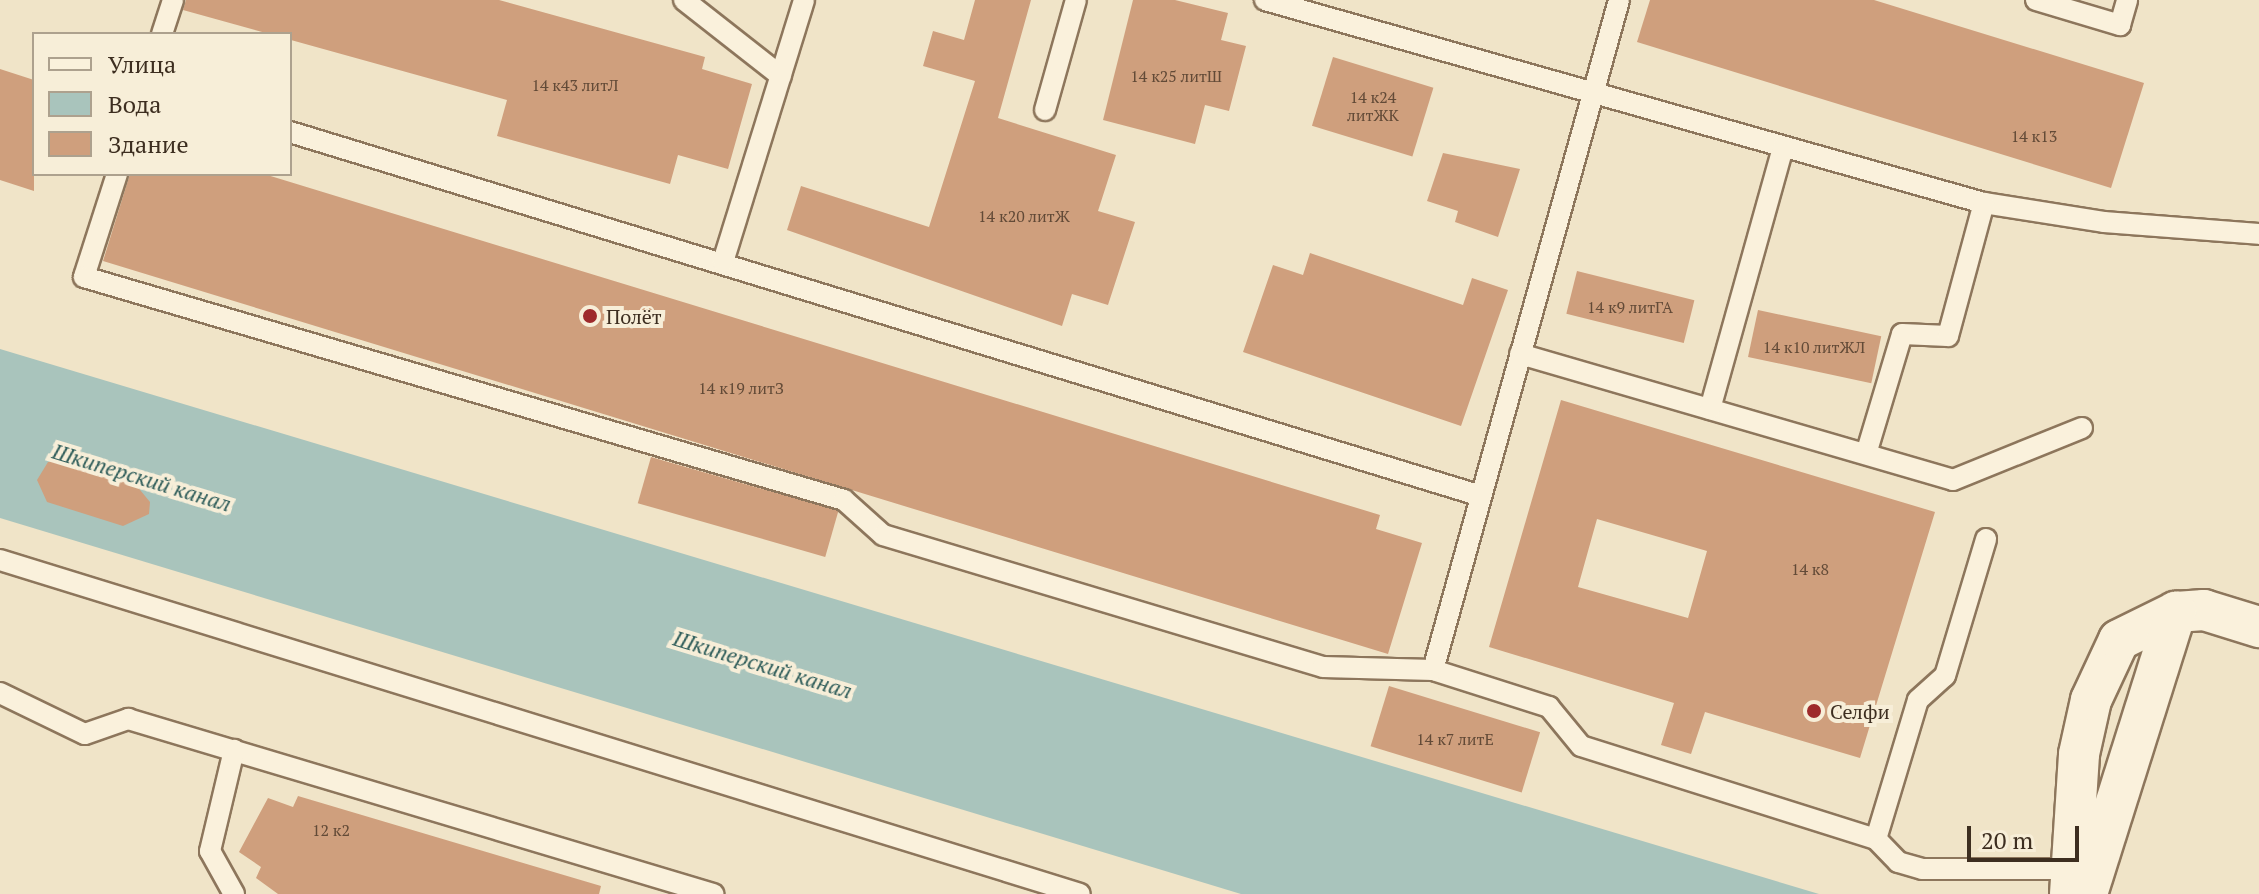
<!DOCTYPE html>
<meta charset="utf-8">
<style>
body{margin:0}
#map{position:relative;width:2259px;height:894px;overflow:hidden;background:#f0e4c8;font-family:"PT Serif",serif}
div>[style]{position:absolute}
.water>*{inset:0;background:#a9c4bc}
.building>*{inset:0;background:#cf9f7d;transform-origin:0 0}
.roads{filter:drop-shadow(2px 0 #8d765c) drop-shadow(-2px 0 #8d765c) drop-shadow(0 2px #8d765c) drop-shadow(0 -2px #8d765c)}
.lane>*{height:20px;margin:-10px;padding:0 10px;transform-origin:10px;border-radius:10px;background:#faf1dc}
.street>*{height:40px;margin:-20px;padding:0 20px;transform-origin:20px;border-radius:20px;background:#faf1dc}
.dots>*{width:22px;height:22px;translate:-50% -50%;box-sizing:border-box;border:4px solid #f7eed8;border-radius:50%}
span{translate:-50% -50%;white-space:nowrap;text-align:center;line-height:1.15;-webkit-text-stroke:8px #f7eed8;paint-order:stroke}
.number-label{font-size:16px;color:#624a37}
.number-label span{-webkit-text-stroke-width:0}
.poi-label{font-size:20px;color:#3d2e20}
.left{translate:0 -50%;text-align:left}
.water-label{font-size:22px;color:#2f5d5a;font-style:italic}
.legend{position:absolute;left:32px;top:32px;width:260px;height:144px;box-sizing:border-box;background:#f7eed8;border:2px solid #ada18e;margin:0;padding:10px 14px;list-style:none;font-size:24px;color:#3d2e20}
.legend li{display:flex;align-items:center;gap:16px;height:40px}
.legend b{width:40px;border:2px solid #ada18e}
.scale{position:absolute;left:1967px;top:826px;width:112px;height:36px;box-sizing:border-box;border:4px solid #3d2e20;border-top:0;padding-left:10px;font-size:24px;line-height:28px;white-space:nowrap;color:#3d2e20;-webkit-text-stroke:6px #f7eed8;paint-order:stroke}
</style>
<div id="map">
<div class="water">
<i style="clip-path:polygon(0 349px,1819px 894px,1241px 894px,0 518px)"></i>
</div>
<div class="building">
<i style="clip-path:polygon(186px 0,499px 0,705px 57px,702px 69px,752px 84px,728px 169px,678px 155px,670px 184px,497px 136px,507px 100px,183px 10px)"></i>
<i style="clip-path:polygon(975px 0,1031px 0,998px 118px,1116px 155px,1098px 211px,1135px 222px,1108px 305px,1072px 294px,1062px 326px,787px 230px,801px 186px,929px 227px,975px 81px,923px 66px,933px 31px,964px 40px)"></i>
<i style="clip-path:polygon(1133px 0,1175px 0,1228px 13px,1221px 40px,1246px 46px,1229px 111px,1205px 105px,1195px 144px,1103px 120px)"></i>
<i style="clip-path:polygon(1650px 0,1874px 0,2144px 83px,2111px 188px,1637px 42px)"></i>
<i style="left:1333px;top:57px;width:105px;height:72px;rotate:17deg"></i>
<i style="clip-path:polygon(0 69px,34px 80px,34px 191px,0 180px)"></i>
<i style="clip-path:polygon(1443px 153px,1520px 169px,1498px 237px,1455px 222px,1458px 211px,1427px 201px)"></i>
<i style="clip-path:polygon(130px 174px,264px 174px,1380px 515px,1376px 529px,1422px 543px,1388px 654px,103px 261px)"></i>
<i style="clip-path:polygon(1310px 253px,1463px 305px,1472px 278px,1508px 290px,1461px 426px,1243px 352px,1273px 265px,1303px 275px)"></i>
<i style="left:1577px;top:271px;width:121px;height:44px;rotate:14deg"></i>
<i style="left:1758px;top:310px;width:126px;height:48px;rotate:12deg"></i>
<i style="clip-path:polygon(evenodd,1561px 400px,1935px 512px,1860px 758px,1705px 712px,1691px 754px,1661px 745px,1674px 703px,1489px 647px,1561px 400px,1597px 519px,1707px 551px,1688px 618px,1578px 587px,1597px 519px)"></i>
<i style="left:651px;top:457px;width:195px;height:48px;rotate:16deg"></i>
<i style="clip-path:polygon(59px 460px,136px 485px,150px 502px,149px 514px,123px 526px,47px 502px,37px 480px,48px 462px)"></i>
<i style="left:1389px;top:686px;width:158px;height:63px;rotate:17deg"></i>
<i style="clip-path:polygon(298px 796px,601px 886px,599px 894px,278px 894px,256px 878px,261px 867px,239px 852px,268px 798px,293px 807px)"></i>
</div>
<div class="roads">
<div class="lane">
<i style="left:684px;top:0;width:123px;rotate:38.1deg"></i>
<i style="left:1265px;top:0;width:747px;rotate:15.77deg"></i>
<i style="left:1984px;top:203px;width:121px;rotate:9deg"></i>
<i style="left:2104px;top:222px;width:155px;rotate:4.4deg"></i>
<i style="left:2036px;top:0;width:88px;rotate:16.6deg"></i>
<i style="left:2120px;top:25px;width:26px;rotate:-74deg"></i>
<i style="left:162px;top:34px;width:36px;rotate:-72deg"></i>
<i style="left:1045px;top:110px;width:114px;rotate:-74.3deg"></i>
<i style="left:290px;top:132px;width:1245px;rotate:16.99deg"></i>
<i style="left:117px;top:174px;width:108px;rotate:107.8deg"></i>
<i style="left:84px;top:277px;width:792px;rotate:16.35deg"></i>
<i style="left:844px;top:500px;width:52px;rotate:41.9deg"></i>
<i style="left:883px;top:535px;width:459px;rotate:16.7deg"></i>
<i style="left:1323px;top:667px;width:110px;rotate:1.6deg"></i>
<i style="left:1433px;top:670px;width:122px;rotate:17.7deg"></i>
<i style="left:1549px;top:707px;width:50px;rotate:50.6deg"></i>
<i style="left:1581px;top:746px;width:309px;rotate:17.5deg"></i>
<i style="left:1876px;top:839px;width:32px;rotate:46deg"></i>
<i style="left:1898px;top:862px;width:25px;rotate:16deg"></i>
<i style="left:1922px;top:869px;width:149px"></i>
<i style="left:723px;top:262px;width:274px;rotate:-72.8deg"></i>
<i style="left:1520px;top:354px;width:451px;rotate:16.2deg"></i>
<i style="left:1953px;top:480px;width:139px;rotate:-22deg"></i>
<i style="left:1710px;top:409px;width:271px;rotate:-74.4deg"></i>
<i style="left:1866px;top:454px;width:125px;rotate:-73.3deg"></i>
<i style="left:1902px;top:334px;width:46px;rotate:2.5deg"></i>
<i style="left:1948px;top:336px;width:138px;rotate:-74.9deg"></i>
<i style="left:0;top:560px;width:1130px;rotate:17.18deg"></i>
<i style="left:1433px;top:670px;width:695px;rotate:-74.48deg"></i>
<i style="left:0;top:693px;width:94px;rotate:25.8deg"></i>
<i style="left:85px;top:734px;width:46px;rotate:-19.2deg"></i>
<i style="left:128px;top:719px;width:611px;rotate:16.65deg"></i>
<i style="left:1876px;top:839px;width:145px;rotate:-73.2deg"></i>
<i style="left:1918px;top:700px;width:36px;rotate:-42deg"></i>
<i style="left:1945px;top:676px;width:143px;rotate:-73.3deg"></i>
<i style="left:234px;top:894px;width:49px;rotate:-119.2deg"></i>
<i style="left:210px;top:851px;width:104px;rotate:-76.6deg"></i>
</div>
<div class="street">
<i style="left:2070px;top:894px;width:140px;rotate:-86.3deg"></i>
<i style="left:2079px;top:754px;width:55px;rotate:-77.5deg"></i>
<i style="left:2091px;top:700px;width:66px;rotate:-65deg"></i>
<i style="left:2119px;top:640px;width:64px;rotate:-26.2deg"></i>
<i style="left:2176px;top:612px;width:28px;rotate:-4deg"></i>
<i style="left:2204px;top:610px;width:58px;rotate:17.2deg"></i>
<i style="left:2087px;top:894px;width:296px;rotate:-72.5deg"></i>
</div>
</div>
<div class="dots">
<i style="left:590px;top:316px;background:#9e2a2b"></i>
<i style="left:1814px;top:711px;background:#9e2a2b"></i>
</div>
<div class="number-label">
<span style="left:1176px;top:76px">14 к25 литШ</span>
<span style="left:575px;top:85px">14 к43 литЛ</span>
<span style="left:1373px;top:106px">14 к24<br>литЖК</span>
<span style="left:2034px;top:136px">14 к13</span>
<span style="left:1024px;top:216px">14 к20 литЖ</span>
<span style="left:1630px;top:307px">14 к9 литГА</span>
<span style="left:1814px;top:347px">14 к10 литЖЛ</span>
<span style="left:741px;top:388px">14 к19 литЗ</span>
<span style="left:1810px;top:569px">14 к8</span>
<span style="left:1455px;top:739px">14 к7 литЕ</span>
<span style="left:331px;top:830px">12 к2</span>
</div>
<div class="poi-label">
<span class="left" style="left:606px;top:316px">Полёт</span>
<span class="left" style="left:1830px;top:711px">Селфи</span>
</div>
<div class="water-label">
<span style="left:142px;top:477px;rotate:17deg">Шкиперский канал</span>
<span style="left:763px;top:664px;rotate:17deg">Шкиперский канал</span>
</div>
<ul class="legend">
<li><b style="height:10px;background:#faf1dc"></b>Улица</li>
<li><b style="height:22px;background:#a9c4bc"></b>Вода</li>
<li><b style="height:22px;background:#cf9f7d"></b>Здание</li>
</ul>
<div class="scale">20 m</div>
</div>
